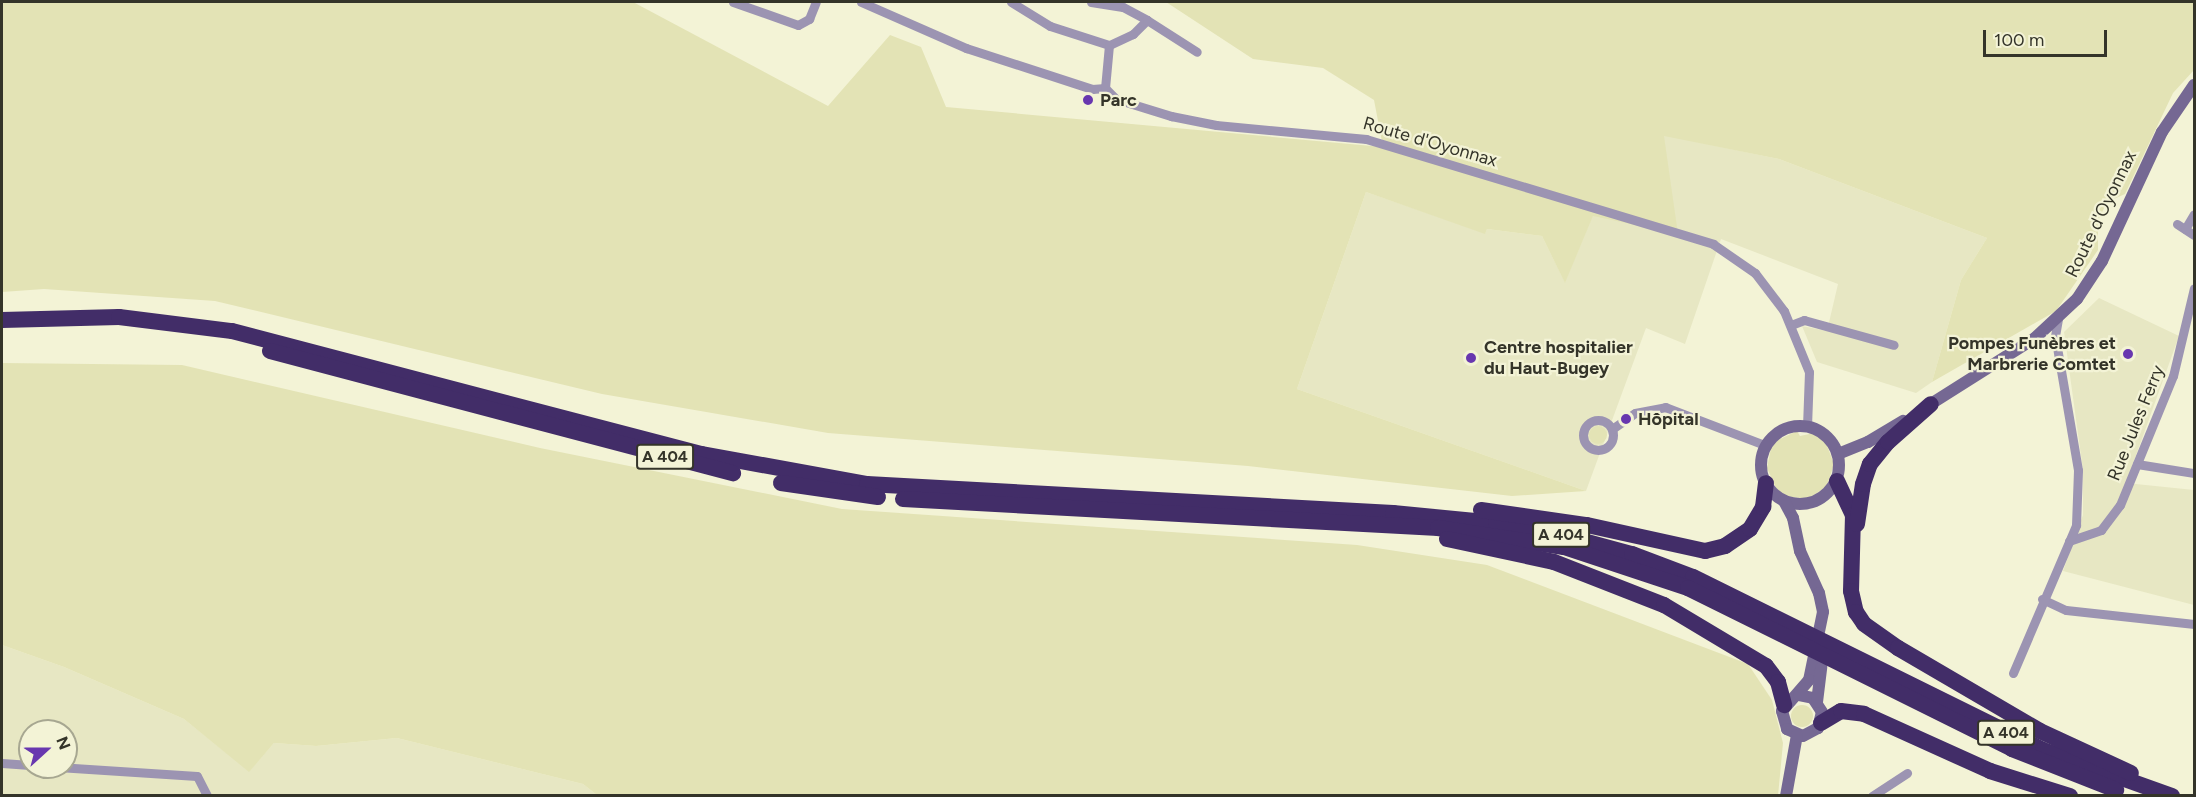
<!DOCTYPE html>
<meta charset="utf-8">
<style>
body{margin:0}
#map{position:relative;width:2196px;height:797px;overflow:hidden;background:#f3f3d6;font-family:Figtree,sans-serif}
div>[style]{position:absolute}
.built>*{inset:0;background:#e7e7c3}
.green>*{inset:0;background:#e3e3b5}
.round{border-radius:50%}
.minor>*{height:9px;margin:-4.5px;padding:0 4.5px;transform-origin:4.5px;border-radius:4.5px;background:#9c94b2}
.minor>.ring{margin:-4.5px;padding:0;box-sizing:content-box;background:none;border:9px solid #9c94b2;border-radius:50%}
.secondary>*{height:12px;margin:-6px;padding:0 6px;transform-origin:6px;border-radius:6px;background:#756893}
.secondary>.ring{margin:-6px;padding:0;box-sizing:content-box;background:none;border:12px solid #756893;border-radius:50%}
.motorway>*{height:16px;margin:-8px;padding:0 8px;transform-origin:8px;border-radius:8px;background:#422d68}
.dots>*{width:16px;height:16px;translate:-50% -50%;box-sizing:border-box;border:3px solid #f3f3d6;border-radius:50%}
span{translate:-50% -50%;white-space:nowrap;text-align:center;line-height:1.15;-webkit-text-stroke:4.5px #f3f3d6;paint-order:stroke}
.shield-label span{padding:2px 4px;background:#f3f3d6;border:2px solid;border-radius:4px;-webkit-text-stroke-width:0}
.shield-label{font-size:16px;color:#343429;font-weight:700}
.poi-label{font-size:18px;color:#343429;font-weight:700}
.left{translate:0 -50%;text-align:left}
.right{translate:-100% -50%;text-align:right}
.street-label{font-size:18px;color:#343429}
.frame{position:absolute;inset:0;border:3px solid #343429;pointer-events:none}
.north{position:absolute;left:18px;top:719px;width:60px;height:60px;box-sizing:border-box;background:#f3f3d6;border:2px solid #a7a791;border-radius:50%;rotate:69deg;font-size:16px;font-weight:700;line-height:24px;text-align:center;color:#343429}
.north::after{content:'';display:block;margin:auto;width:21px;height:27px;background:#6837af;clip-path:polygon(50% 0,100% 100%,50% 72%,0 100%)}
.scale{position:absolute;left:1983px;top:30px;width:124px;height:27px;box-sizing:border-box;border:3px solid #343429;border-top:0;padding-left:8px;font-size:18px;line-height:21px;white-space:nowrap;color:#343429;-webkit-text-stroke:4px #f3f3d6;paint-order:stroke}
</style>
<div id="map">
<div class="built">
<i style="clip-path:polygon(1663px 135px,1779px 159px,1987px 238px,1961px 280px,1932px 382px,1916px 393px,1817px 362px,1802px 326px,1827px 331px,1838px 284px,1721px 239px,1685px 344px,1646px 328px,1586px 491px,1297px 389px,1366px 192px,1485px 233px,1487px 229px,1542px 236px,1565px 282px,1593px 215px)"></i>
<i style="clip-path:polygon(2099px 298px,2179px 336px,2126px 483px,2194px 490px,2194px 605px,2063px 571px,2083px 515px,2083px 470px,2064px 332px)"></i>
<i style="clip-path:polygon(evenodd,2px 645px,64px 667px,184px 719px,249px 771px,274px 743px,316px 746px,397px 738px,583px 784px,597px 795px,2px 796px,2px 645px,30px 731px,66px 731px,66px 767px,30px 767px,30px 731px)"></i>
</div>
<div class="green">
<i style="clip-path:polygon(2px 2px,633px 2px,828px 106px,890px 35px,921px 47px,946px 107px,1383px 147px,1374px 100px,1323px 68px,1253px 59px,1166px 2px,2194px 2px,2194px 70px,2173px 93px,2125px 194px,2107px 202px,2098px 221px,2098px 250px,2056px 311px,1932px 382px,1961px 280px,1987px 238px,1779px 159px,1664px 136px,1678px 234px,1593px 216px,1565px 283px,1542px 236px,1487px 229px,1485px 234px,1366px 192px,1297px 389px,1586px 491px,1512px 496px,1248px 466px,828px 433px,602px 394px,215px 301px,44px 289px,2px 292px)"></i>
<i style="clip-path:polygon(2px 363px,182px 365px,540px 448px,842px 509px,1357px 545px,1487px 565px,1748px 664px,1772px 700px,1783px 743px,1778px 796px,597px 795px,583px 784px,397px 738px,316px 746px,274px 743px,249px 772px,184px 719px,64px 667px,2px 645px)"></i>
<i class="round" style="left:1589px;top:426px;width:18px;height:18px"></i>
<i style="clip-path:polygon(1797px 431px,1800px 436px,1814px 433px,1826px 443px,1834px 464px,1827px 486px,1808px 499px,1785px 496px,1776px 488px,1767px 468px,1771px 448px,1778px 440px)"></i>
<i class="round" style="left:1791px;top:705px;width:22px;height:22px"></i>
</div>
<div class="minor">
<i style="left:733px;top:2px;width:69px;rotate:19.5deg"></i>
<i style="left:798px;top:25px;width:13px;rotate:-29deg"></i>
<i style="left:809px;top:19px;width:18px;rotate:-68deg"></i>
<i style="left:861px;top:2px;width:115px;rotate:23.7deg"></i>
<i style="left:966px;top:48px;width:133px;rotate:18deg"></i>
<i style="left:1092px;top:89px;width:13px;rotate:-4deg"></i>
<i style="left:1105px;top:88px;width:16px;rotate:45deg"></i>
<i style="left:1116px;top:99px;width:58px;rotate:17.2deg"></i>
<i style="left:1171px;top:116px;width:46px;rotate:11.3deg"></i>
<i style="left:1216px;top:125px;width:151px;rotate:5.3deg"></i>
<i style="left:1366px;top:139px;width:363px;rotate:16.8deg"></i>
<i style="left:1713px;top:244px;width:51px;rotate:34.6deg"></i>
<i style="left:1755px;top:273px;width:48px;rotate:52.7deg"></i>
<i style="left:1784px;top:311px;width:66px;rotate:67.7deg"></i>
<i style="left:1809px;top:372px;width:55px;rotate:92.1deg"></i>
<i style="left:1011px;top:2px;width:46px;rotate:31.6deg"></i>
<i style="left:1050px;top:26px;width:62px;rotate:17.9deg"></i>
<i style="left:1109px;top:45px;width:43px;rotate:95.3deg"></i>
<i style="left:1091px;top:2px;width:32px;rotate:9deg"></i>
<i style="left:1123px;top:7px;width:27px;rotate:28deg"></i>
<i style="left:1147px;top:20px;width:20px;rotate:135deg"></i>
<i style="left:1133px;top:34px;width:26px;rotate:155deg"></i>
<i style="left:1147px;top:20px;width:59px;rotate:32.6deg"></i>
<i style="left:2177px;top:224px;width:20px;rotate:33deg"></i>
<i style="left:2185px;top:229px;width:17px;rotate:-59deg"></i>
<i style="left:1791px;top:325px;width:14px;rotate:-21deg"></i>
<i style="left:1804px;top:320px;width:93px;rotate:15.5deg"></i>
<i class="ring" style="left:1583px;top:420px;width:21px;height:21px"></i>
<i style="left:1612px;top:429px;width:28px;rotate:-35deg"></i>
<i style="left:1635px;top:413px;width:31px;rotate:-11deg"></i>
<i style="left:1665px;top:407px;width:109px;rotate:20.9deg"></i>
<i style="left:2137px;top:464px;width:58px;rotate:9deg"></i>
<i style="left:2069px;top:541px;width:34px;rotate:-19deg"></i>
<i style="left:2101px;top:530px;width:31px;rotate:-53deg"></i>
<i style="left:2120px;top:505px;width:139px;rotate:-67.7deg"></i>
<i style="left:2173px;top:376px;width:90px;rotate:-76.6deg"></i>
<i style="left:2042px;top:599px;width:26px;rotate:25deg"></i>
<i style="left:2066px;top:610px;width:129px;rotate:6.2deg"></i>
<i style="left:2013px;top:673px;width:161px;rotate:-66.9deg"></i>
<i style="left:2076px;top:525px;width:55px;rotate:-87.9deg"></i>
<i style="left:2078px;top:470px;width:136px;rotate:-99.7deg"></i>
<i style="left:2055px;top:336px;width:17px;rotate:-80deg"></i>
<i style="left:2px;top:763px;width:28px;rotate:4deg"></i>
<i style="left:58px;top:767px;width:139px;rotate:3.7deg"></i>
<i style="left:197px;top:776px;width:22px;rotate:63deg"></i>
<i style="left:1872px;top:796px;width:42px;rotate:-33.3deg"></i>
</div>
<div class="secondary">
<i style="left:1926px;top:407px;width:129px;rotate:-32.3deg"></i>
<i style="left:2035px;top:338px;width:57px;rotate:-42.9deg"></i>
<i style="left:2077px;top:299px;width:45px;rotate:-56.7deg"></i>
<i style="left:2102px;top:261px;width:142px;rotate:-65.1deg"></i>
<i style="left:2162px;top:132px;width:57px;rotate:-55.8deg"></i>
<i class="ring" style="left:1761px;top:426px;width:66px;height:66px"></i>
<i style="left:1838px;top:454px;width:32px;rotate:-22deg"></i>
<i style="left:1868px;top:442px;width:41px;rotate:-31deg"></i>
<i style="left:1784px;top:501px;width:19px;rotate:62deg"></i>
<i style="left:1793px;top:518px;width:34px;rotate:78deg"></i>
<i style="left:1800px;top:551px;width:46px;rotate:65.7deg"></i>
<i style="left:1819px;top:593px;width:19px;rotate:78deg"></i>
<i style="left:1823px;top:612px;width:69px;rotate:101.6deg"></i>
<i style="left:1809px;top:680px;width:41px;rotate:131.1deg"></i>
<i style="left:1782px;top:711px;width:19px;rotate:74deg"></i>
<i style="left:1787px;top:729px;width:17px;rotate:24deg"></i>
<i style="left:1803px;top:736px;width:17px;rotate:-28deg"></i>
<i style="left:1818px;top:728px;width:16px;rotate:-76deg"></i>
<i style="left:1822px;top:712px;width:17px;rotate:-123deg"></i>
<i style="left:1813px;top:698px;width:14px;rotate:-168deg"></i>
<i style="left:1817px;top:702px;width:35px;rotate:-83deg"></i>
<i style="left:1786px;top:796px;width:62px;rotate:-79.8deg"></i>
</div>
<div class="motorway">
<i style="left:2px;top:320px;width:117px;rotate:-1.5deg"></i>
<i style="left:119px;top:317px;width:114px;rotate:7.1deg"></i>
<i style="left:232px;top:331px;width:486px;rotate:14.7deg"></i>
<i style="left:702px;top:454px;width:168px;rotate:10.3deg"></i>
<i style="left:867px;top:484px;width:527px;rotate:3.16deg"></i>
<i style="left:1393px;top:513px;width:103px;rotate:5.5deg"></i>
<i style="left:1496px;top:523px;width:59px;rotate:9.8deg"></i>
<i style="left:1554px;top:533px;width:81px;rotate:15.1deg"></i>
<i style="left:1632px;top:554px;width:65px;rotate:20.7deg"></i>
<i style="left:1693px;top:577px;width:390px;rotate:26.3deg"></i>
<i style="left:2043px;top:750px;width:137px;rotate:19.6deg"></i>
<i style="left:270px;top:351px;width:479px;rotate:14.8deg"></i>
<i style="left:1837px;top:481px;width:38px;rotate:65deg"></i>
<i style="left:1853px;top:515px;width:76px;rotate:91.5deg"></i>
<i style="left:1851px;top:591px;width:22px;rotate:77deg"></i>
<i style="left:1856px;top:612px;width:14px;rotate:56deg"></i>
<i style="left:1864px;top:624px;width:42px;rotate:35.2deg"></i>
<i style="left:1898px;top:648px;width:164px;rotate:30.3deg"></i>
<i style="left:2040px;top:731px;width:100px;rotate:24.8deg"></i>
<i style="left:781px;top:483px;width:98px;rotate:8.2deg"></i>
<i style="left:903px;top:499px;width:536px;rotate:3.1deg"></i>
<i style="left:1438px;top:528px;width:127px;rotate:8.6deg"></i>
<i style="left:1564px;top:547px;width:131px;rotate:18.3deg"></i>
<i style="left:1688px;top:588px;width:362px;rotate:26.4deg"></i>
<i style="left:2012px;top:749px;width:112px;rotate:21.5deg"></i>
<i style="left:1481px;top:510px;width:107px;rotate:8.1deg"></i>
<i style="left:1587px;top:525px;width:121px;rotate:12.4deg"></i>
<i style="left:1705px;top:551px;width:21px;rotate:-14deg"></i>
<i style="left:1725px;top:546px;width:30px;rotate:-34deg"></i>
<i style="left:1750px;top:529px;width:26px;rotate:-59deg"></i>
<i style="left:1763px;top:507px;width:24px;rotate:-83deg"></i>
<i style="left:1857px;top:524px;width:40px;rotate:-81.5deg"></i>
<i style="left:1863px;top:484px;width:21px;rotate:-71deg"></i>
<i style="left:1870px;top:464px;width:28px;rotate:-51deg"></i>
<i style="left:1888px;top:442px;width:57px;rotate:-41.5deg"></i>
<i style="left:1447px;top:539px;width:109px;rotate:12.1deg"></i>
<i style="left:1554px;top:562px;width:118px;rotate:21.4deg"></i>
<i style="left:1664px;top:605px;width:119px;rotate:30.9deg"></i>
<i style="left:1766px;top:666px;width:20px;rotate:53deg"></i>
<i style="left:1778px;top:682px;width:24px;rotate:75deg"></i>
<i style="left:1821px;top:723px;width:23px;rotate:-31deg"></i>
<i style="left:1841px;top:711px;width:23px;rotate:7deg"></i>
<i style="left:1864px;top:714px;width:138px;rotate:24.3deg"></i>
<i style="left:1990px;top:771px;width:84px;rotate:17.4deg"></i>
</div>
<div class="dots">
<i style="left:1088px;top:100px;background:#6837af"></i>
<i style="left:2128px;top:354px;background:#6837af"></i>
<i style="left:1471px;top:358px;background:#6837af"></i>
<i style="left:1626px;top:419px;background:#6837af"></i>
</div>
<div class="shield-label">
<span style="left:665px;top:457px">A 404</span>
<span style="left:1561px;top:535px">A 404</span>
<span style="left:2006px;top:733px">A 404</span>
</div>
<div class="poi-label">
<span class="left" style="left:1100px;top:100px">Parc</span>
<span class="right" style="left:2116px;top:354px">Pompes Funèbres et<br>Marbrerie Comtet</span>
<span class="left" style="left:1484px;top:358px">Centre hospitalier<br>du Haut-Bugey</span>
<span class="left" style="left:1638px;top:419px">Hôpital</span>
</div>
<div class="street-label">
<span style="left:1430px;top:142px;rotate:16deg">Route d'Oyonnax</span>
<span style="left:2101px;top:214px;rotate:-64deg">Route d'Oyonnax</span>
<span style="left:2136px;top:423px;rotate:-68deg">Rue Jules Ferry</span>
</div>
<div class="frame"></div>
<div class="north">N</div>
<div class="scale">100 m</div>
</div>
